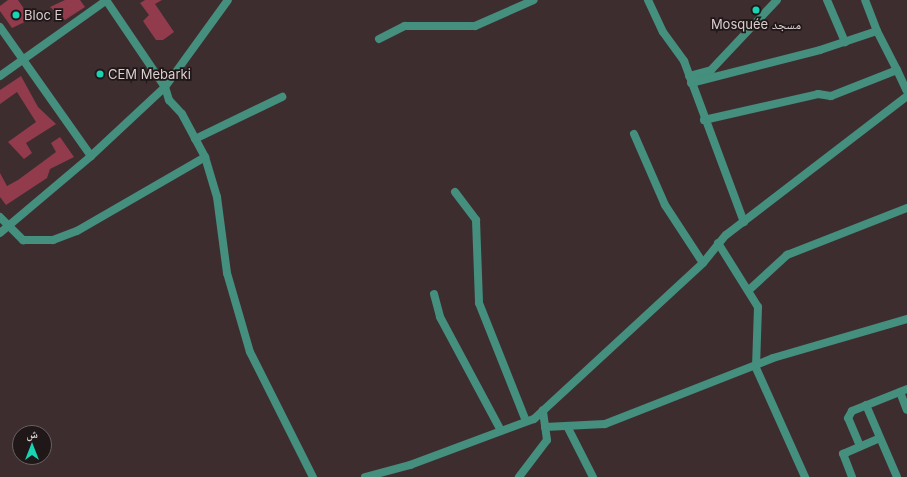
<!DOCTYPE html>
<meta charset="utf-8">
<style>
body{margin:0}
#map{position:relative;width:907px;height:477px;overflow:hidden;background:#3e2d2f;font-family:Inter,"Noto Naskh Arabic",sans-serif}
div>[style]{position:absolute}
.building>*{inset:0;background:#923b4d}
.street>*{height:8px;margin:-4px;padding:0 4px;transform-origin:4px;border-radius:4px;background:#448f7d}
.dots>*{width:11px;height:11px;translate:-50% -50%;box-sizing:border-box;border:2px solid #201718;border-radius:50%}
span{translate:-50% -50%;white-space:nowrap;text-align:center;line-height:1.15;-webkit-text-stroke:3.5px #201718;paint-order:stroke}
.poi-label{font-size:13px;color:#dacecf}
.left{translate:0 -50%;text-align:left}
.north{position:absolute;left:12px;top:425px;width:40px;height:40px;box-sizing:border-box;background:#201718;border:1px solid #6a6061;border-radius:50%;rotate:0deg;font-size:11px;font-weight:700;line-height:16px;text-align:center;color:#dacecf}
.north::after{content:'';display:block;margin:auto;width:14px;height:18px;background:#17d5b2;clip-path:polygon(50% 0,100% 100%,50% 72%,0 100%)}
</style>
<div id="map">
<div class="building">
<i style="clip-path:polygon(8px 0,18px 0,31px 19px,12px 28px,0 11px,0 6px)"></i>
<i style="clip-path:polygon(65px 0,80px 0,85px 7px,65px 20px,50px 7px)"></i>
<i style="clip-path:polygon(145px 0,162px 0,155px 4px,174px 32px,163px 40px,156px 40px,143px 21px,149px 15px,140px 3px)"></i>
<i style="clip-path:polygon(21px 76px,38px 107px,56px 124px,26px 143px,32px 153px,24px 159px,8px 142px,36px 122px,17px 92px,0 104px,0 90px)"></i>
<i style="clip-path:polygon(60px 137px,74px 157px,50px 169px,47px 178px,6px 205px,0 197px,0 173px,7px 186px,18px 180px,56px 152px,51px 143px)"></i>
</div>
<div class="street">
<i style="left:106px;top:0;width:105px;rotate:55.9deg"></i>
<i style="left:165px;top:87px;width:14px;rotate:73deg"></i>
<i style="left:169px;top:100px;width:19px;rotate:47deg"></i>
<i style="left:182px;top:114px;width:49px;rotate:61.9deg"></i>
<i style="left:205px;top:157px;width:42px;rotate:73.3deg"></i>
<i style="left:217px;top:197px;width:77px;rotate:82.5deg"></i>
<i style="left:227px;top:273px;width:82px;rotate:73.8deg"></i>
<i style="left:250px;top:352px;width:140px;rotate:63.3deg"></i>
<i style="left:648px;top:0;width:35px;rotate:65deg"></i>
<i style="left:663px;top:32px;width:36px;rotate:54deg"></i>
<i style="left:684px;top:61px;width:172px;rotate:69.6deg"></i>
<i style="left:827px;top:0;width:46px;rotate:66.8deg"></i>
<i style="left:0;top:27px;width:158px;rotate:54.8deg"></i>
<i style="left:877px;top:31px;width:44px;rotate:62.9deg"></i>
<i style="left:379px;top:39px;width:29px;rotate:-27deg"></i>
<i style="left:405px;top:26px;width:70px"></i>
<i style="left:475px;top:26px;width:64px;rotate:-23.8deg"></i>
<i style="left:0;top:76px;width:131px;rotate:-35.4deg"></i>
<i style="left:689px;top:76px;width:23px;rotate:-15deg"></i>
<i style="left:711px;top:70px;width:96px;rotate:-46.7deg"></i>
<i style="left:691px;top:83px;width:133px;rotate:-14.3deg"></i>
<i style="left:820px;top:50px;width:60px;rotate:-18.4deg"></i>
<i style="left:877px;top:31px;width:33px;rotate:-111deg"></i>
<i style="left:704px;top:120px;width:117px;rotate:-12.8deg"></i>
<i style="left:818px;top:94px;width:13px;rotate:9deg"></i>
<i style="left:831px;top:96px;width:71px;rotate:-21.5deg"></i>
<i style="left:897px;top:70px;width:23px;rotate:65deg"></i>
<i style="left:634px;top:134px;width:77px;rotate:66.4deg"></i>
<i style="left:665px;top:205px;width:69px;rotate:56.8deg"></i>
<i style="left:195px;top:139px;width:97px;rotate:-25.8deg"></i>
<i style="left:455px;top:192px;width:35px;rotate:53deg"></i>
<i style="left:476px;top:220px;width:83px;rotate:87.9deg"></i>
<i style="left:479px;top:303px;width:127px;rotate:68.3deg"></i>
<i style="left:0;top:217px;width:33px;rotate:45deg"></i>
<i style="left:23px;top:240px;width:30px"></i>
<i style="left:53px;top:240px;width:26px;rotate:-21deg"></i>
<i style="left:77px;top:231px;width:148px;rotate:-30deg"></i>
<i style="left:0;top:233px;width:119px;rotate:-40.2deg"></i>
<i style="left:91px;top:156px;width:101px;rotate:-43deg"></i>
<i style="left:165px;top:87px;width:107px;rotate:-54.1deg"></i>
<i style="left:718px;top:243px;width:75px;rotate:58deg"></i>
<i style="left:758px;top:307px;width:61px;rotate:91.9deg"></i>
<i style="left:756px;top:368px;width:120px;rotate:65.8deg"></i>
<i style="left:749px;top:290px;width:52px;rotate:-42.6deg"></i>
<i style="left:787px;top:255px;width:129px;rotate:-21.4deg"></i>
<i style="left:434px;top:294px;width:24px;rotate:75deg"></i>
<i style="left:440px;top:317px;width:129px;rotate:61.8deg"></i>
<i style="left:900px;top:392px;width:19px;rotate:69deg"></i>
<i style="left:866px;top:405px;width:78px;rotate:66.7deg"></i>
<i style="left:545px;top:427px;width:60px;rotate:-2.9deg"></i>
<i style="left:605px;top:424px;width:180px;rotate:-21.4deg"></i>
<i style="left:773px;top:358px;width:140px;rotate:-16.2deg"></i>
<i style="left:568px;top:428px;width:55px;rotate:63deg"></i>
<i style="left:860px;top:446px;width:30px;rotate:-113deg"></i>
<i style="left:848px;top:418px;width:8px;rotate:-60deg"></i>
<i style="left:852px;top:411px;width:59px;rotate:-21.8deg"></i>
<i style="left:365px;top:477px;width:47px;rotate:-14.9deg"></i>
<i style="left:410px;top:465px;width:132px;rotate:-20.4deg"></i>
<i style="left:534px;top:419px;width:230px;rotate:-42.7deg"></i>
<i style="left:703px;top:263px;width:36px;rotate:-51deg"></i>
<i style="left:726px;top:235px;width:228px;rotate:-37.5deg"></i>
<i style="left:519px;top:477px;width:46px;rotate:-52.9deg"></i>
<i style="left:547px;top:440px;width:30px;rotate:-98deg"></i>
<i style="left:852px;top:477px;width:25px;rotate:-111deg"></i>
<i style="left:843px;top:454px;width:40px;rotate:-23.4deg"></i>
</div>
<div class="dots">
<i style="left:756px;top:10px;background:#17d5b2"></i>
<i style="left:16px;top:15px;background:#17d5b2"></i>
<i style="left:100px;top:74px;background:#17d5b2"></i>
</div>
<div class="poi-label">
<span class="left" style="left:24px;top:15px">Bloc E</span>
<span style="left:756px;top:24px">Mosquée مسجد</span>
<span class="left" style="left:108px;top:74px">CEM Mebarki</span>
</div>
<div class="north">ش</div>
</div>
